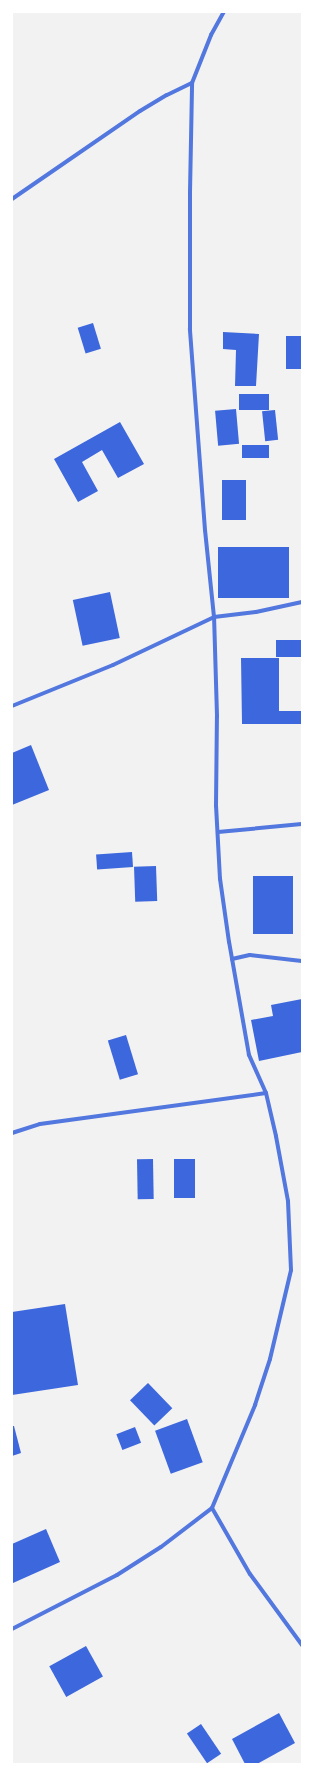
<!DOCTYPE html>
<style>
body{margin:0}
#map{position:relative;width:314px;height:1776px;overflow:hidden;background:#f2f2f2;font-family:Jost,sans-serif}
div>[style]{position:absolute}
.building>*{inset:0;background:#3d67dc;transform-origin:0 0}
.minor>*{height:4px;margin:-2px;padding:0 2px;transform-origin:2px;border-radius:2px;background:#5277de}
span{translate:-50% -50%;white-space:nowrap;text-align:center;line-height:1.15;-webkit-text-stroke:4px #fff;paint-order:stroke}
.frame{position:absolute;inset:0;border:13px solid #fff;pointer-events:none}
</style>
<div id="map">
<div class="building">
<i style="left:93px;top:323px;width:27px;height:16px;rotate:73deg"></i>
<i style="clip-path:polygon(223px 332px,259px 334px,256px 386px,235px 386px,236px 350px,223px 349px)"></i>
<i style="left:286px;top:336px;width:16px;height:33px"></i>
<i style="left:239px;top:394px;width:30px;height:16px"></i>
<i style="left:236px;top:409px;width:35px;height:21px;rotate:85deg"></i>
<i style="left:275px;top:410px;width:30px;height:13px;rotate:84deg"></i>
<i style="clip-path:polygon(120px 422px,144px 464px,118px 478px,102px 450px,82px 462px,98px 491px,78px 502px,54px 459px)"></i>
<i style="left:242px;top:445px;width:27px;height:13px"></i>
<i style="left:222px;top:480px;width:24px;height:40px"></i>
<i style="left:218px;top:547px;width:71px;height:51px"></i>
<i style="left:110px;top:592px;width:47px;height:38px;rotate:78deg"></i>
<i style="left:276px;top:640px;width:26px;height:17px"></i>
<i style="clip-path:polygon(241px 658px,279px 658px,279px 711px,302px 711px,302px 724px,242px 724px)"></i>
<i style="clip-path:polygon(31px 745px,49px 790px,12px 805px,12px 753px)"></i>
<i style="left:132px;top:852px;width:15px;height:36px;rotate:86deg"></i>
<i style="left:156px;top:866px;width:35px;height:22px;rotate:88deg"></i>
<i style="left:253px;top:876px;width:40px;height:58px"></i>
<i style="clip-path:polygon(302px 999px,302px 1052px,259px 1061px,251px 1020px,273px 1016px,271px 1005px)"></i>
<i style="left:126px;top:1035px;width:41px;height:19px;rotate:73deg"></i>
<i style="left:153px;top:1159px;width:40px;height:16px;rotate:89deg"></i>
<i style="left:174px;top:1159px;width:21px;height:39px"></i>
<i style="clip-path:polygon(65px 1304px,78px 1385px,12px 1395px,12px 1312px)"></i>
<i style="left:148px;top:1383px;width:35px;height:25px;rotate:46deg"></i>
<i style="left:187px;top:1419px;width:46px;height:34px;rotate:70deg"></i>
<i style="clip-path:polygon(12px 1426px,14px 1426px,21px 1453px,12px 1456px)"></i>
<i style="left:135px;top:1427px;width:17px;height:20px;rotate:69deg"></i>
<i style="clip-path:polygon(46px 1529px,60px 1562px,13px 1583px,12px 1544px)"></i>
<i style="left:86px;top:1646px;width:35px;height:42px;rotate:61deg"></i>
<i style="clip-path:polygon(279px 1713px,295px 1743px,257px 1764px,245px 1764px,232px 1739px)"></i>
<i style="left:201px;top:1724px;width:36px;height:17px;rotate:56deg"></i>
</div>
<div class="minor">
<i style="left:12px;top:199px;width:155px;rotate:-34.5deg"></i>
<i style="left:140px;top:111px;width:31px;rotate:-31deg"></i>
<i style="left:167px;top:95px;width:28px;rotate:-26deg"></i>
<i style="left:12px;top:706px;width:109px;rotate:-22.1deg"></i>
<i style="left:113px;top:665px;width:112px;rotate:-25.4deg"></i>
<i style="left:214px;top:617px;width:42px;rotate:-6.8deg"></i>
<i style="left:256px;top:612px;width:47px;rotate:-12.3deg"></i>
<i style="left:218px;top:832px;width:84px;rotate:-5.4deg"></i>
<i style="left:232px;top:959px;width:18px;rotate:-13deg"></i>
<i style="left:250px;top:955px;width:52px;rotate:6.6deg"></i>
<i style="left:12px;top:1133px;width:29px;rotate:-18deg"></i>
<i style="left:40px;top:1124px;width:228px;rotate:-7.8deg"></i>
<i style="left:212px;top:1508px;width:76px;rotate:60.1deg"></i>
<i style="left:250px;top:1574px;width:88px;rotate:53.8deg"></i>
<i style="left:12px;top:1629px;width:118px;rotate:-27.2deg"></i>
<i style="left:117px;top:1575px;width:52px;rotate:-32.5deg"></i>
<i style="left:161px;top:1547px;width:64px;rotate:-37.4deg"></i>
<i style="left:212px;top:1508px;width:112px;rotate:-67.3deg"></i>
<i style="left:255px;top:1405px;width:48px;rotate:-71.9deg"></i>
<i style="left:270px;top:1359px;width:91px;rotate:-76.7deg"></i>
<i style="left:291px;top:1270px;width:69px;rotate:-92.5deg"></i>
<i style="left:288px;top:1201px;width:66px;rotate:-100.5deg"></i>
<i style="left:276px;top:1136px;width:44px;rotate:-103.1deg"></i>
<i style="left:266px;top:1093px;width:42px;rotate:-114.1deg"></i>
<i style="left:249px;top:1055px;width:115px;rotate:-100deg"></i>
<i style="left:229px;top:942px;width:64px;rotate:-98.1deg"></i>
<i style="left:220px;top:879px;width:73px;rotate:-93.1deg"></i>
<i style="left:216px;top:806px;width:90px;rotate:-89.4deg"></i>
<i style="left:217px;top:716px;width:99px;rotate:-91.7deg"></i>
<i style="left:214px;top:617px;width:87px;rotate:-95.9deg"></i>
<i style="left:205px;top:530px;width:202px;rotate:-94.3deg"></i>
<i style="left:190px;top:329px;width:137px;rotate:-90deg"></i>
<i style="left:190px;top:192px;width:109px;rotate:-88.9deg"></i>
<i style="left:192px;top:83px;width:52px;rotate:-68.4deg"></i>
<i style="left:211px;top:35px;width:26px;rotate:-61deg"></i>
</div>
<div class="frame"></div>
</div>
